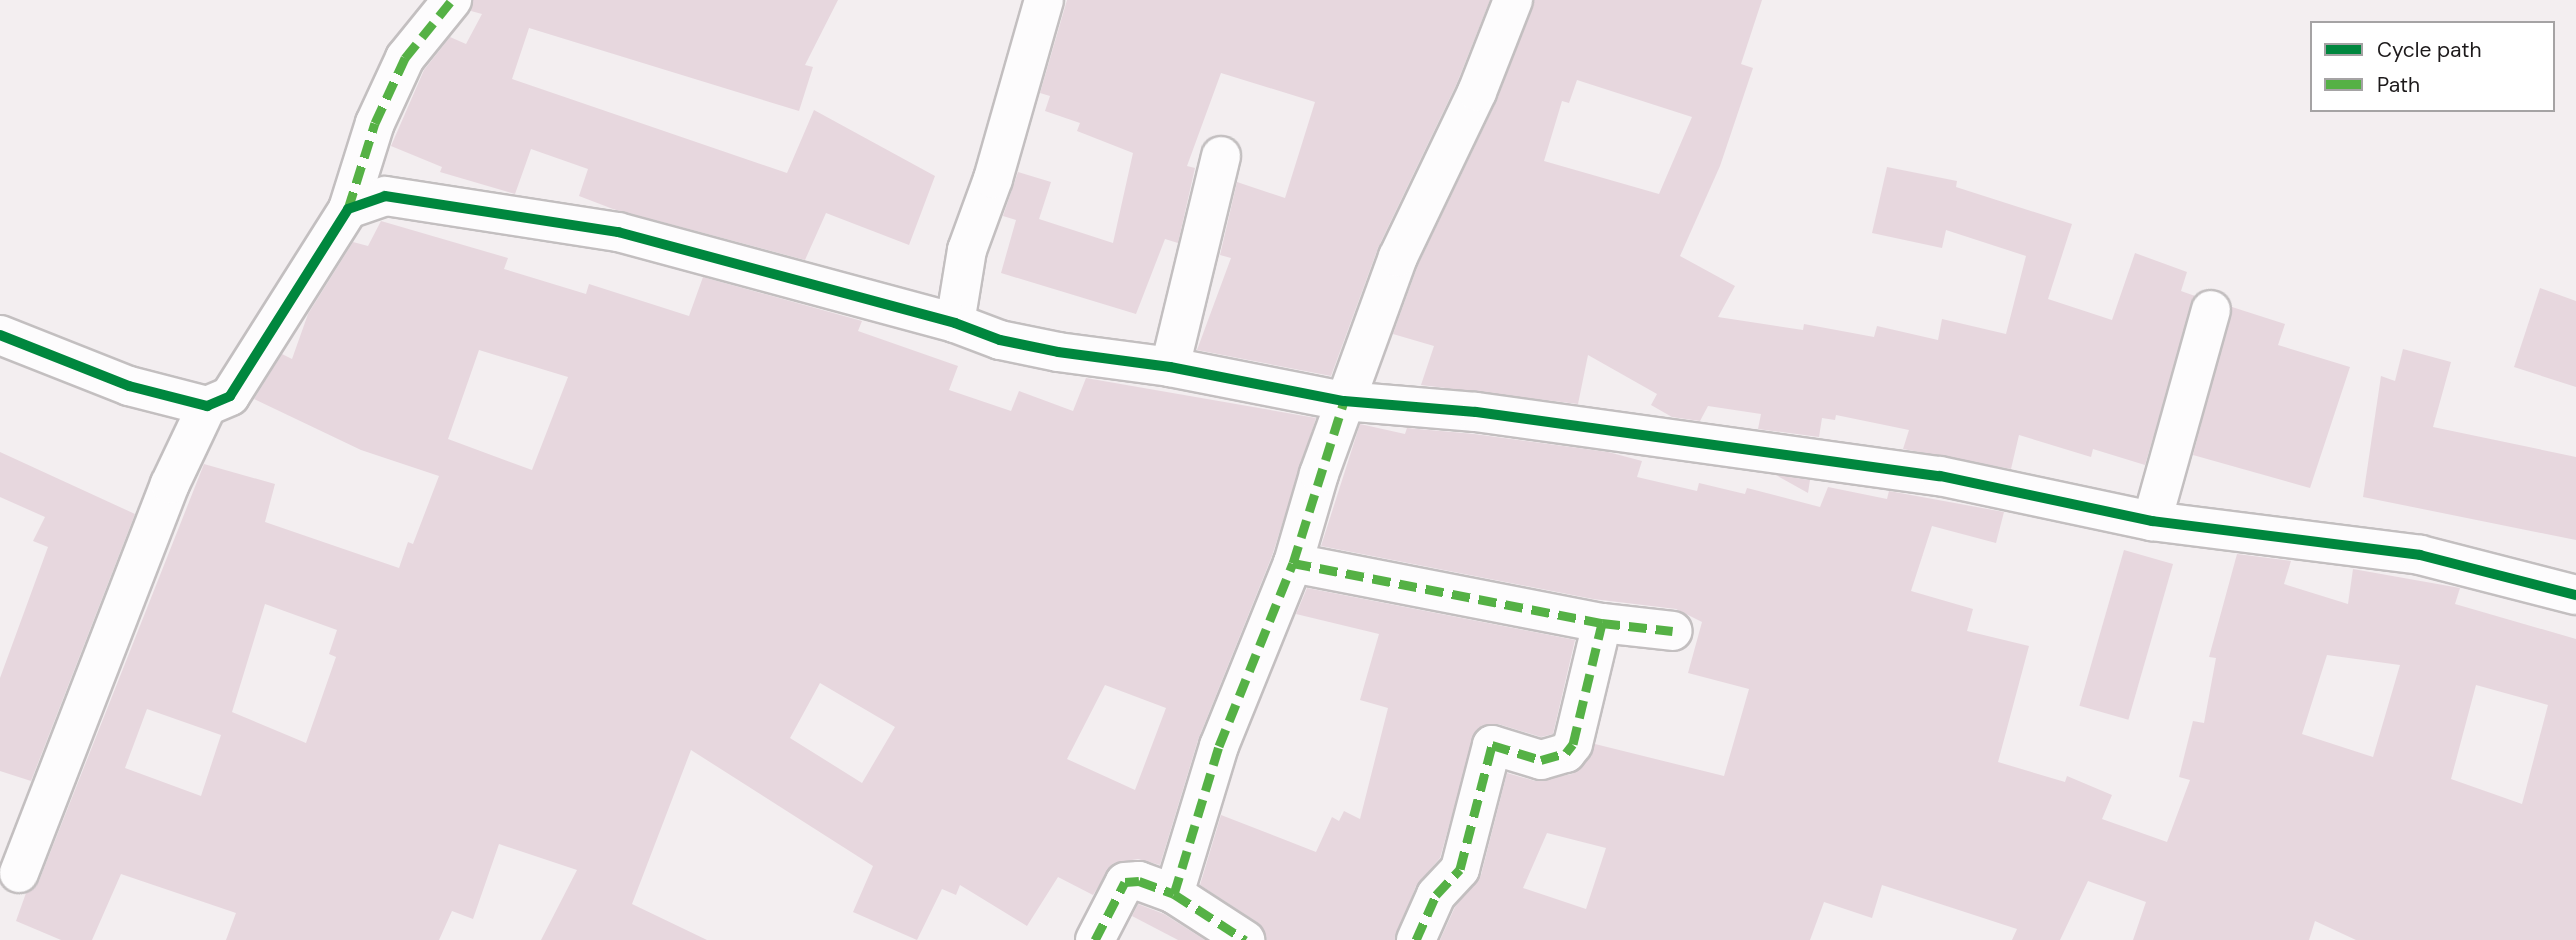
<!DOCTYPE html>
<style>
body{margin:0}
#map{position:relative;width:2576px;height:940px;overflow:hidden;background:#f3eef0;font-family:"DM Sans",sans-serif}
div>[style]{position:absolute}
.building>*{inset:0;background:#e7d7de;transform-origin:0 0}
.roads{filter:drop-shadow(2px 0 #c3bfc0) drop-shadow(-2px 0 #c3bfc0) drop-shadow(0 2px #c3bfc0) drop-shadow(0 -2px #c3bfc0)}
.street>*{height:38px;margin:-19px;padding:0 19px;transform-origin:19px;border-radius:19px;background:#fdfcfd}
.quiet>*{height:9px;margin-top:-4.5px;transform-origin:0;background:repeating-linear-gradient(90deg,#55b145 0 18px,transparent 0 27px)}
.cycleway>*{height:10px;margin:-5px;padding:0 5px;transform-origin:5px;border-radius:5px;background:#00873e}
span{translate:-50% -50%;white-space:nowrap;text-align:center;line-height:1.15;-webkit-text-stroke:5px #fff;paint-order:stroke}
.legend{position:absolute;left:2310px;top:21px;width:245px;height:91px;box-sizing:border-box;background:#fff;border:2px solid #a5a3a4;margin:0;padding:9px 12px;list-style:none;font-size:21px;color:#1d1a1b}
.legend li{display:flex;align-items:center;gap:14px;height:35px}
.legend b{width:35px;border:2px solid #a5a3a4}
</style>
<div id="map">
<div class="building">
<i style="clip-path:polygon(473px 0,838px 0,805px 65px,813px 67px,799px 111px,529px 28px,512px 79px,787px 173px,814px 110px,935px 176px,909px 245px,826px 213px,805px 260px,613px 209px,579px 196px,588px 169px,531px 149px,515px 194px,440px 172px,442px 167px,391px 146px,424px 70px,450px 37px,466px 44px,482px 14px,471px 11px)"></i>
<i style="clip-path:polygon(1067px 0,1490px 0,1457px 83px,1378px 248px,1331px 376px,1197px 350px,1231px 258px,1220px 255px,1237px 182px,1285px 198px,1315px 102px,1221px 73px,1187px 166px,1195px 168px,1178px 243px,1165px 239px,1136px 314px,1001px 273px,1016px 220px,1003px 216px,1018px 172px,1051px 182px,1039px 219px,1113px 243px,1133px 153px,1077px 131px,1080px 123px,1045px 111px,1050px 96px,1040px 93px)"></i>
<i style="clip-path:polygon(evenodd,1534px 0,1762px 0,1741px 64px,1753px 68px,1720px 166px,1680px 256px,1735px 286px,1718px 317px,1803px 330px,1804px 324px,1874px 337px,1877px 326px,1938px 340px,1942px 319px,2006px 334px,2026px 256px,1946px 230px,1942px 248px,1872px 233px,1887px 167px,1957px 181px,1956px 187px,2072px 224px,2048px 299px,2112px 320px,2135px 253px,2187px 272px,2181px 291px,2195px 296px,2145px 465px,2093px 449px,2091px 457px,2019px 435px,2011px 469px,1903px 449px,1909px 430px,1836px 415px,1835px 420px,1822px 418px,1819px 437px,1758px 429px,1761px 414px,1708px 406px,1700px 421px,1672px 417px,1651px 405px,1657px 394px,1588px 355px,1578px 404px,1421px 385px,1434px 346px,1393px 334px,1418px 265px,1497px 100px,1534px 0,1577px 80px,1692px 117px,1659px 194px,1544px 161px,1562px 101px,1569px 103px,1577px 80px)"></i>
<i style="clip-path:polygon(evenodd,381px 221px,508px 258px,504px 269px,586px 294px,589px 284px,689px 316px,703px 277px,862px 321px,858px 331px,958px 366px,949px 390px,1011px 411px,1019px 391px,1073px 411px,1086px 378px,1316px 418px,1272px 556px,1198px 740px,1160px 865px,1138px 859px,1114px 863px,1093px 895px,1058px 877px,1027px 926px,960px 885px,956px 895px,942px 889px,917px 940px,853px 912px,873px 866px,691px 750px,632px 904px,707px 940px,541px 940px,577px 870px,499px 844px,473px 919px,452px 911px,439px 940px,226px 940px,236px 913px,121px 874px,92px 940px,61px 940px,16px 921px,26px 893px,39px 881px,204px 464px,275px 484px,265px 522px,399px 568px,408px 542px,413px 544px,439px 476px,361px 450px,254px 399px,282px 354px,292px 359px,308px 314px,353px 242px,368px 246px,381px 221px,479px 350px,568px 377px,532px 470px,448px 439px,479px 350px,381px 221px,265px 604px,337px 630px,329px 654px,336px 657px,306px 743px,232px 712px,265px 604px,381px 221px,820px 683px,895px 727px,862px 783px,790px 738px,820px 683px,381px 221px,1105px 685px,1166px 708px,1135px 790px,1067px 759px,1105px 685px,381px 221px,147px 709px,221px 735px,201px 796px,125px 768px,147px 709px)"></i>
<i style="clip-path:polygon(2540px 288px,2576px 301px,2576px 387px,2514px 367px)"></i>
<i style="clip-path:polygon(2232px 307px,2285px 324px,2278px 345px,2350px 367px,2310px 488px,2193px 455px)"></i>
<i style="clip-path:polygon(2403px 349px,2451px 362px,2433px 427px,2576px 457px,2576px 540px,2363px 497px,2381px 376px,2395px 381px)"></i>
<i style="clip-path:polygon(evenodd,1360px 424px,1405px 434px,1407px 428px,1474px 434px,1608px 452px,1642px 461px,1637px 477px,1697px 491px,1699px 483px,1745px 494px,1747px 488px,1820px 507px,1828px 487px,1887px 499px,1889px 491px,2004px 512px,1996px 543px,1932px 526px,1911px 591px,1973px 609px,1967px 631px,2029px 646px,1998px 762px,2065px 782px,2067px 776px,2112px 795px,2102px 819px,2167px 842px,2190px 780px,2179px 777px,2193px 721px,2204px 723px,2216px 658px,2209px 657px,2237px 554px,2291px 561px,2284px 584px,2348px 604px,2353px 569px,2460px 588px,2455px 604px,2576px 639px,2576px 940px,2356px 940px,2315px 921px,2309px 940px,2133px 940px,2146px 902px,2088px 881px,2060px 940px,2012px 940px,2017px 929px,1882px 885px,1872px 918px,1824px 902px,1810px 940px,1440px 940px,1455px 907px,1481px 875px,1507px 773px,1535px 781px,1572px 774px,1583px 766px,1595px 744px,1724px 776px,1749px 689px,1688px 673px,1702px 622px,1676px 609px,1593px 599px,1321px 546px,1360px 424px,2327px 655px,2400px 665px,2373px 757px,2302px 734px,2327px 655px,1360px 424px,2476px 685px,2548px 705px,2522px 804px,2451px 779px,2476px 685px,1360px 424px,1547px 833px,1606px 848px,1586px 909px,1523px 888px,1547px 833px)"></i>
<i style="clip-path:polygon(0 452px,135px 514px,31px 781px,0 771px,0 678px,48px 547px,33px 541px,45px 517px,0 497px)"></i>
<i style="clip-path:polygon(1776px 475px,1810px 480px,1808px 493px)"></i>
<i style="left:2124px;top:550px;width:51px;height:162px;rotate:16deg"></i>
<i style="clip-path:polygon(1307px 588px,1575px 640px,1553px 734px,1541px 737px,1498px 724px,1476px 730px,1440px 858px,1416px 886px,1395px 940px,1267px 940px,1257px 922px,1200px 885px,1221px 815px,1316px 852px,1332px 817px,1339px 821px,1344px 811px,1360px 819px,1388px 708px,1360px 700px,1379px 634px,1296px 614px)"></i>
<i style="clip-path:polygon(1138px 904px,1164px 914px,1205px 940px,1178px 940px,1132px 916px)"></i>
</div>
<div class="roads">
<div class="street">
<i style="left:348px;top:209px;width:90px;rotate:-72.6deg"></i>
<i style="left:375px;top:123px;width:72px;rotate:-65.2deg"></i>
<i style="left:405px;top:58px;width:75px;rotate:-51deg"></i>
<i style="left:955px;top:323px;width:74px;rotate:-80.7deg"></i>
<i style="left:967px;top:250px;width:76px;rotate:-69.9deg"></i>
<i style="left:993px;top:179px;width:186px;rotate:-74.1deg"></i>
<i style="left:0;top:335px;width:139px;rotate:21.6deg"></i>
<i style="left:129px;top:386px;width:81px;rotate:14.4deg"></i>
<i style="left:207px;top:406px;width:25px;rotate:-23deg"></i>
<i style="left:230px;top:396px;width:221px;rotate:-57.7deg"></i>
<i style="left:348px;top:209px;width:39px;rotate:-19deg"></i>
<i style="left:385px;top:196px;width:236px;rotate:8.8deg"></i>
<i style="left:618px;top:232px;width:349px;rotate:15.1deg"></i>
<i style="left:955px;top:323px;width:48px;rotate:20.7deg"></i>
<i style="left:1000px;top:340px;width:59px;rotate:11.7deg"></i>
<i style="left:1058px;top:352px;width:113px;rotate:7.6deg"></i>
<i style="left:1170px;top:367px;width:177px;rotate:11.1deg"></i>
<i style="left:1344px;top:401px;width:132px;rotate:4.8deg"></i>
<i style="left:1476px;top:412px;width:468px;rotate:7.9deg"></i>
<i style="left:1940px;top:476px;width:217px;rotate:12deg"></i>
<i style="left:2152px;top:521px;width:270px;rotate:7.2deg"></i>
<i style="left:2420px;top:555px;width:161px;rotate:14.4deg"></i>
<i style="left:1170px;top:367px;width:217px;rotate:-76.4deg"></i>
<i style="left:2152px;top:521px;width:219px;rotate:-74.4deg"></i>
<i style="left:1293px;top:563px;width:315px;rotate:11deg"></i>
<i style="left:1602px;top:623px;width:71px;rotate:6.4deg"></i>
<i style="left:19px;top:873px;width:417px;rotate:-68.8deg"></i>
<i style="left:170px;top:484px;width:86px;rotate:-64.6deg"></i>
<i style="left:1174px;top:894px;width:85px;rotate:32.9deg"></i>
<i style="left:1095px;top:940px;width:65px;rotate:-62.7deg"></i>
<i style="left:1125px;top:882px;width:14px;rotate:-4deg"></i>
<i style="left:1139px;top:881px;width:37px;rotate:20deg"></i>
<i style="left:1174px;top:894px;width:155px;rotate:-73.1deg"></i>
<i style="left:1219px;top:746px;width:197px;rotate:-68deg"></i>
<i style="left:1293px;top:563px;width:93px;rotate:-73.7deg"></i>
<i style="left:1319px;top:474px;width:231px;rotate:-70deg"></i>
<i style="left:1398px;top:257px;width:183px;rotate:-64.4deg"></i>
<i style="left:1477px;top:92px;width:99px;rotate:-68.6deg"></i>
<i style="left:1416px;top:940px;width:49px;rotate:-66deg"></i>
<i style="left:1436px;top:895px;width:35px;rotate:-47deg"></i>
<i style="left:1460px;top:869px;width:128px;rotate:-75.5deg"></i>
<i style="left:1492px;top:745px;width:51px;rotate:17deg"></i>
<i style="left:1541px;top:760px;width:26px;rotate:-16deg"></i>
<i style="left:1566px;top:753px;width:11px;rotate:-52deg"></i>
<i style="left:1573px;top:744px;width:124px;rotate:-76.5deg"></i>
</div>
</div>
<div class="quiet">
<i style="left:348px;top:209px;width:90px;rotate:-72.6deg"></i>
<i style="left:375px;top:123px;width:72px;rotate:-65.2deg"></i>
<i style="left:405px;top:58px;width:75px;rotate:-51deg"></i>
<i style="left:1293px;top:563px;width:315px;rotate:11deg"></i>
<i style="left:1602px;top:623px;width:71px;rotate:6.4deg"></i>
<i style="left:1174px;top:894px;width:85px;rotate:32.9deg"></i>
<i style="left:1095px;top:940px;width:65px;rotate:-62.7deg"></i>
<i style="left:1125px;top:882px;width:14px;rotate:-4deg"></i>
<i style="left:1139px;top:881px;width:37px;rotate:20deg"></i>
<i style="left:1174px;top:894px;width:155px;rotate:-73.1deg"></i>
<i style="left:1219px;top:746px;width:197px;rotate:-68deg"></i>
<i style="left:1293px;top:563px;width:170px;rotate:-72.5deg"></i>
<i style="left:1416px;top:940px;width:49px;rotate:-66deg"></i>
<i style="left:1436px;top:895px;width:35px;rotate:-47deg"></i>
<i style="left:1460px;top:869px;width:128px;rotate:-75.5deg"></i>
<i style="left:1492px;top:745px;width:51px;rotate:17deg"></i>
<i style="left:1541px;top:760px;width:26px;rotate:-16deg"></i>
<i style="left:1566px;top:753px;width:11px;rotate:-52deg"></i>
<i style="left:1573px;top:744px;width:124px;rotate:-76.5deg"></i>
</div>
<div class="cycleway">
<i style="left:0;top:335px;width:139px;rotate:21.6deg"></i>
<i style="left:129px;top:386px;width:81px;rotate:14.4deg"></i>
<i style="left:207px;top:406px;width:25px;rotate:-23deg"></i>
<i style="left:230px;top:396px;width:221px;rotate:-57.7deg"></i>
<i style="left:348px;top:209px;width:39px;rotate:-19deg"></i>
<i style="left:385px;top:196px;width:236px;rotate:8.8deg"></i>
<i style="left:618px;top:232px;width:349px;rotate:15.1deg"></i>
<i style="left:955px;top:323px;width:48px;rotate:20.7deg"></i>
<i style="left:1000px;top:340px;width:59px;rotate:11.7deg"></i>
<i style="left:1058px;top:352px;width:113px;rotate:7.6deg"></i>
<i style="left:1170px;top:367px;width:177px;rotate:11.1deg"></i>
<i style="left:1344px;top:401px;width:132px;rotate:4.8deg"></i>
<i style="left:1476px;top:412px;width:468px;rotate:7.9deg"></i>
<i style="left:1940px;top:476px;width:217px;rotate:12deg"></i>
<i style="left:2152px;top:521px;width:270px;rotate:7.2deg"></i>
<i style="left:2420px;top:555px;width:161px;rotate:14.4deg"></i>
</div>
<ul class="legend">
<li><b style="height:9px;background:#00873e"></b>Cycle path</li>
<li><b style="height:9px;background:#55b145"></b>Path</li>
</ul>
</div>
